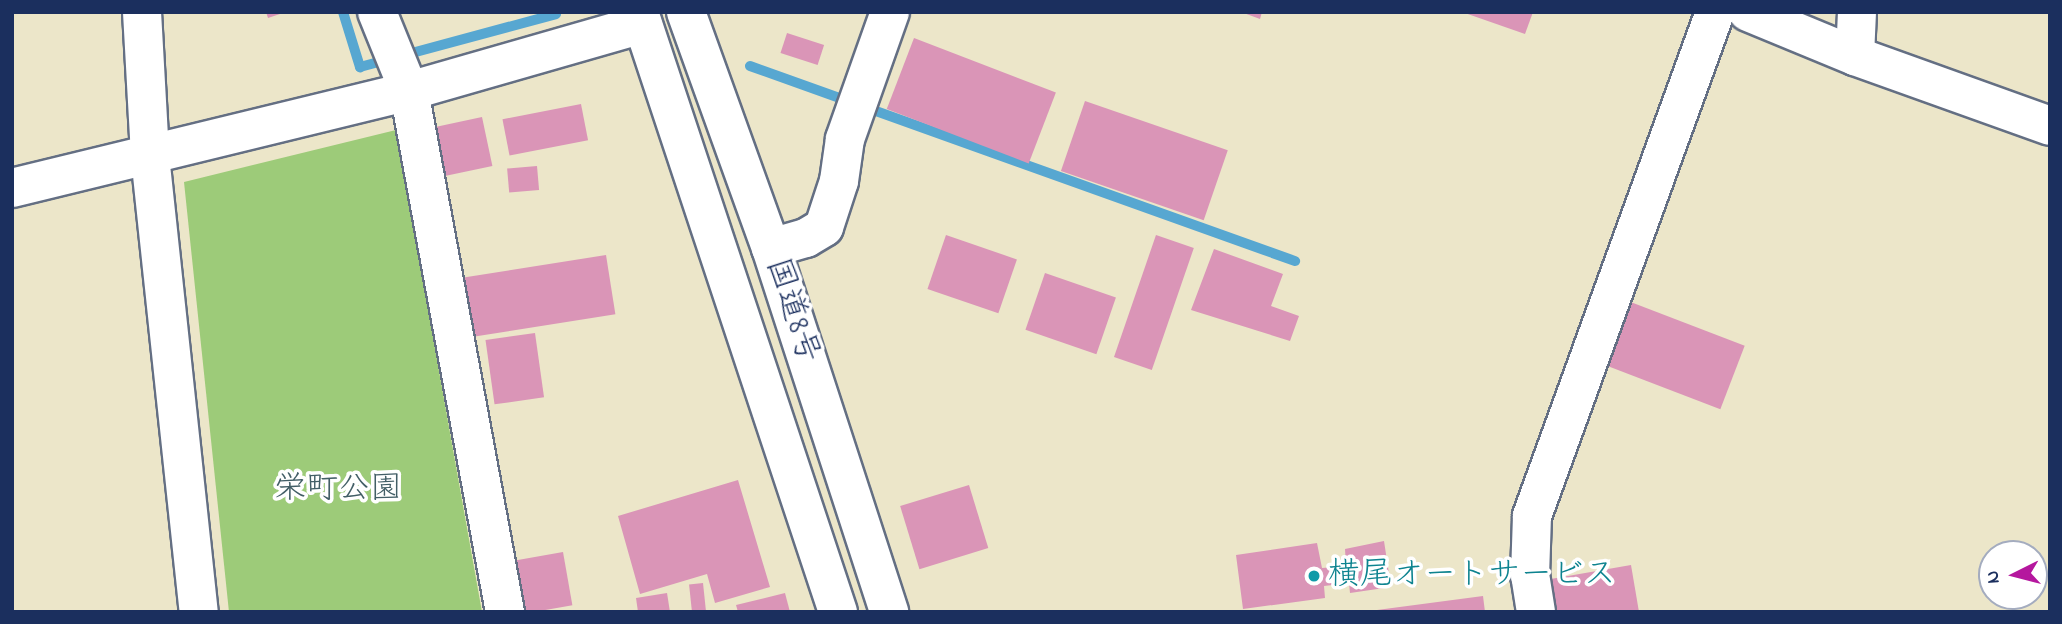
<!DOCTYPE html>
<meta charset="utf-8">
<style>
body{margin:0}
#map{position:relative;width:2062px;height:624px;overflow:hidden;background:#ece6c9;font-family:"Indie Flower","Klee One",sans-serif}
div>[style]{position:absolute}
.green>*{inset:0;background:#9dcb79}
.stream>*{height:10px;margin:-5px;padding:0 5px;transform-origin:5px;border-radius:5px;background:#57a7d1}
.building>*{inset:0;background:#da95b7;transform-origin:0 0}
.roads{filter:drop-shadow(2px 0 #646f83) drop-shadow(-2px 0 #646f83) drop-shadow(0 2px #646f83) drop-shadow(0 -2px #646f83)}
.minor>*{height:38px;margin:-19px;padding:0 19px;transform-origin:19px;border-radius:19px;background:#fff}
.highway>*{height:38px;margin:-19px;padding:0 19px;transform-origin:19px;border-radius:19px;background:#fff}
.dots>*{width:19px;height:19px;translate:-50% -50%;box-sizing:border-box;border:4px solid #fff;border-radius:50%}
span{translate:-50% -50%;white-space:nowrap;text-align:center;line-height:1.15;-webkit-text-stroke:7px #fff;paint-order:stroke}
.street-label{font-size:32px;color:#1b2f5e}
.park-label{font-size:32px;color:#425e66}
.culture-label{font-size:32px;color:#0d838f}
.left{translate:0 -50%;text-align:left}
.frame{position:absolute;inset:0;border:14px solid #1b2f5e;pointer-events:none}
.north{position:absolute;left:1978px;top:540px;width:70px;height:70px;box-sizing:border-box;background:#fff;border:2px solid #a4acbf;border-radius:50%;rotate:264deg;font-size:19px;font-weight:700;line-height:28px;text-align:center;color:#1b2f5e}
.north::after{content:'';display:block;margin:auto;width:24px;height:32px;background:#b5179e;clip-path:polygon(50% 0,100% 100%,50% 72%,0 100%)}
</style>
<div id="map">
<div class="green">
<i style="clip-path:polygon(396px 130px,482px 612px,229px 612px,184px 182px)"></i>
</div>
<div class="stream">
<i style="left:343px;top:12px;width:58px;rotate:72.8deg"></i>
<i style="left:360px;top:67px;width:203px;rotate:-15.1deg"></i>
<i style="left:750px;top:66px;width:579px;rotate:19.69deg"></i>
</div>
<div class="building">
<i style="clip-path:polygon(266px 12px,283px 12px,283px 13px,268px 18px)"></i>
<i style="clip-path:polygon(1241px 12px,1262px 12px,1260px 19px)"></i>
<i style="clip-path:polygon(1462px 12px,1533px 12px,1525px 34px)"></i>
<i style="left:787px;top:33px;width:39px;height:21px;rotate:18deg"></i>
<i style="left:914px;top:38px;width:152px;height:76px;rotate:21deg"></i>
<i style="left:1085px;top:101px;width:151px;height:74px;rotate:19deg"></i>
<i style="left:581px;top:104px;width:37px;height:80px;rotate:79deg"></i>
<i style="left:482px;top:117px;width:50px;height:68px;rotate:78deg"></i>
<i style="left:537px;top:166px;width:24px;height:30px;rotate:85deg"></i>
<i style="left:946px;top:235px;width:75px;height:57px;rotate:19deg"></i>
<i style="left:1156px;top:235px;width:40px;height:129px;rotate:19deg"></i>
<i style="clip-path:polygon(1214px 249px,1283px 274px,1271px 306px,1299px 316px,1290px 341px,1191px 310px)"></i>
<i style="left:606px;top:255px;width:60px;height:165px;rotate:81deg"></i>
<i style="left:1045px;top:273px;width:75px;height:60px;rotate:19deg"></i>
<i style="left:1628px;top:301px;width:125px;height:68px;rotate:21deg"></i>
<i style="left:535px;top:333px;width:65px;height:50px;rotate:82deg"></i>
<i style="clip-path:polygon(738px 480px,770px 587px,715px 603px,707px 574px,640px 594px,618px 516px)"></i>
<i style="left:969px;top:485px;width:66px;height:72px;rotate:73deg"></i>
<i style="clip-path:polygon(1384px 541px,1391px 587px,1350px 593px,1349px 583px,1324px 586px,1325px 598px,1243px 609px,1236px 555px,1317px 543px,1322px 568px,1346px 566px,1345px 549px)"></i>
<i style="left:563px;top:552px;width:54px;height:62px;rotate:80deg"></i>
<i style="clip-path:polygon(1631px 565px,1639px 612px,1550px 612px,1545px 580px)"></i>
<i style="left:703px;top:583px;width:29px;height:14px;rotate:84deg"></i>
<i style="clip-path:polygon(667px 593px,670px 612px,638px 612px,636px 598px)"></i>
<i style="clip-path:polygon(785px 593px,790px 612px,738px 612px,736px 605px)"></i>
<i style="clip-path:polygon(1483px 596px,1485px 612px,1377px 612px,1377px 610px)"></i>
</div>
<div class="roads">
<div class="minor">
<i style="left:142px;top:12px;width:144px;rotate:86.8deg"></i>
<i style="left:150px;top:156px;width:459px;rotate:83.9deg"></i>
<i style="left:377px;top:12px;width:85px;rotate:67.9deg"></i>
<i style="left:409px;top:91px;width:530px;rotate:79.56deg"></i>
<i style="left:1748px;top:12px;width:116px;rotate:22.4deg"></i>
<i style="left:1855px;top:56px;width:207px;rotate:19.7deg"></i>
<i style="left:1855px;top:56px;width:44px;rotate:-87.4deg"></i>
<i style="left:12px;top:188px;width:409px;rotate:-13.7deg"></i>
<i style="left:409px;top:91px;width:243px;rotate:-16deg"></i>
<i style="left:771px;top:248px;width:36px;rotate:-16deg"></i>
<i style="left:806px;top:238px;width:21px;rotate:-31deg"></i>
<i style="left:824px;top:227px;width:48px;rotate:-71.9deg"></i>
<i style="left:839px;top:181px;width:42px;rotate:-81.9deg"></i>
<i style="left:845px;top:139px;width:135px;rotate:-70.5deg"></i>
<i style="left:1536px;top:612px;width:36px;rotate:-99deg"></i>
<i style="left:1530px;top:576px;width:60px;rotate:-88.1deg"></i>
<i style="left:1532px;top:516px;width:536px;rotate:-70.04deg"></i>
</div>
<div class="highway">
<i style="left:639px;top:12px;width:632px;rotate:71.65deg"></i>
<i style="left:686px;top:12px;width:251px;rotate:70.2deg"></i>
<i style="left:771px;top:248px;width:383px;rotate:72deg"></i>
</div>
</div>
<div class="dots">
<i style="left:1314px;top:576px;background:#0f9aa8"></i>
</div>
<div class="street-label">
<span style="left:791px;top:311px;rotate:72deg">国道8号</span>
</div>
<div class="park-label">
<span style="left:338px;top:490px">栄町公園</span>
</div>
<div class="culture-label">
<span class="left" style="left:1328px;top:576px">横尾オートサービス</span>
</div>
<div class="frame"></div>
<div class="north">N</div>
</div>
